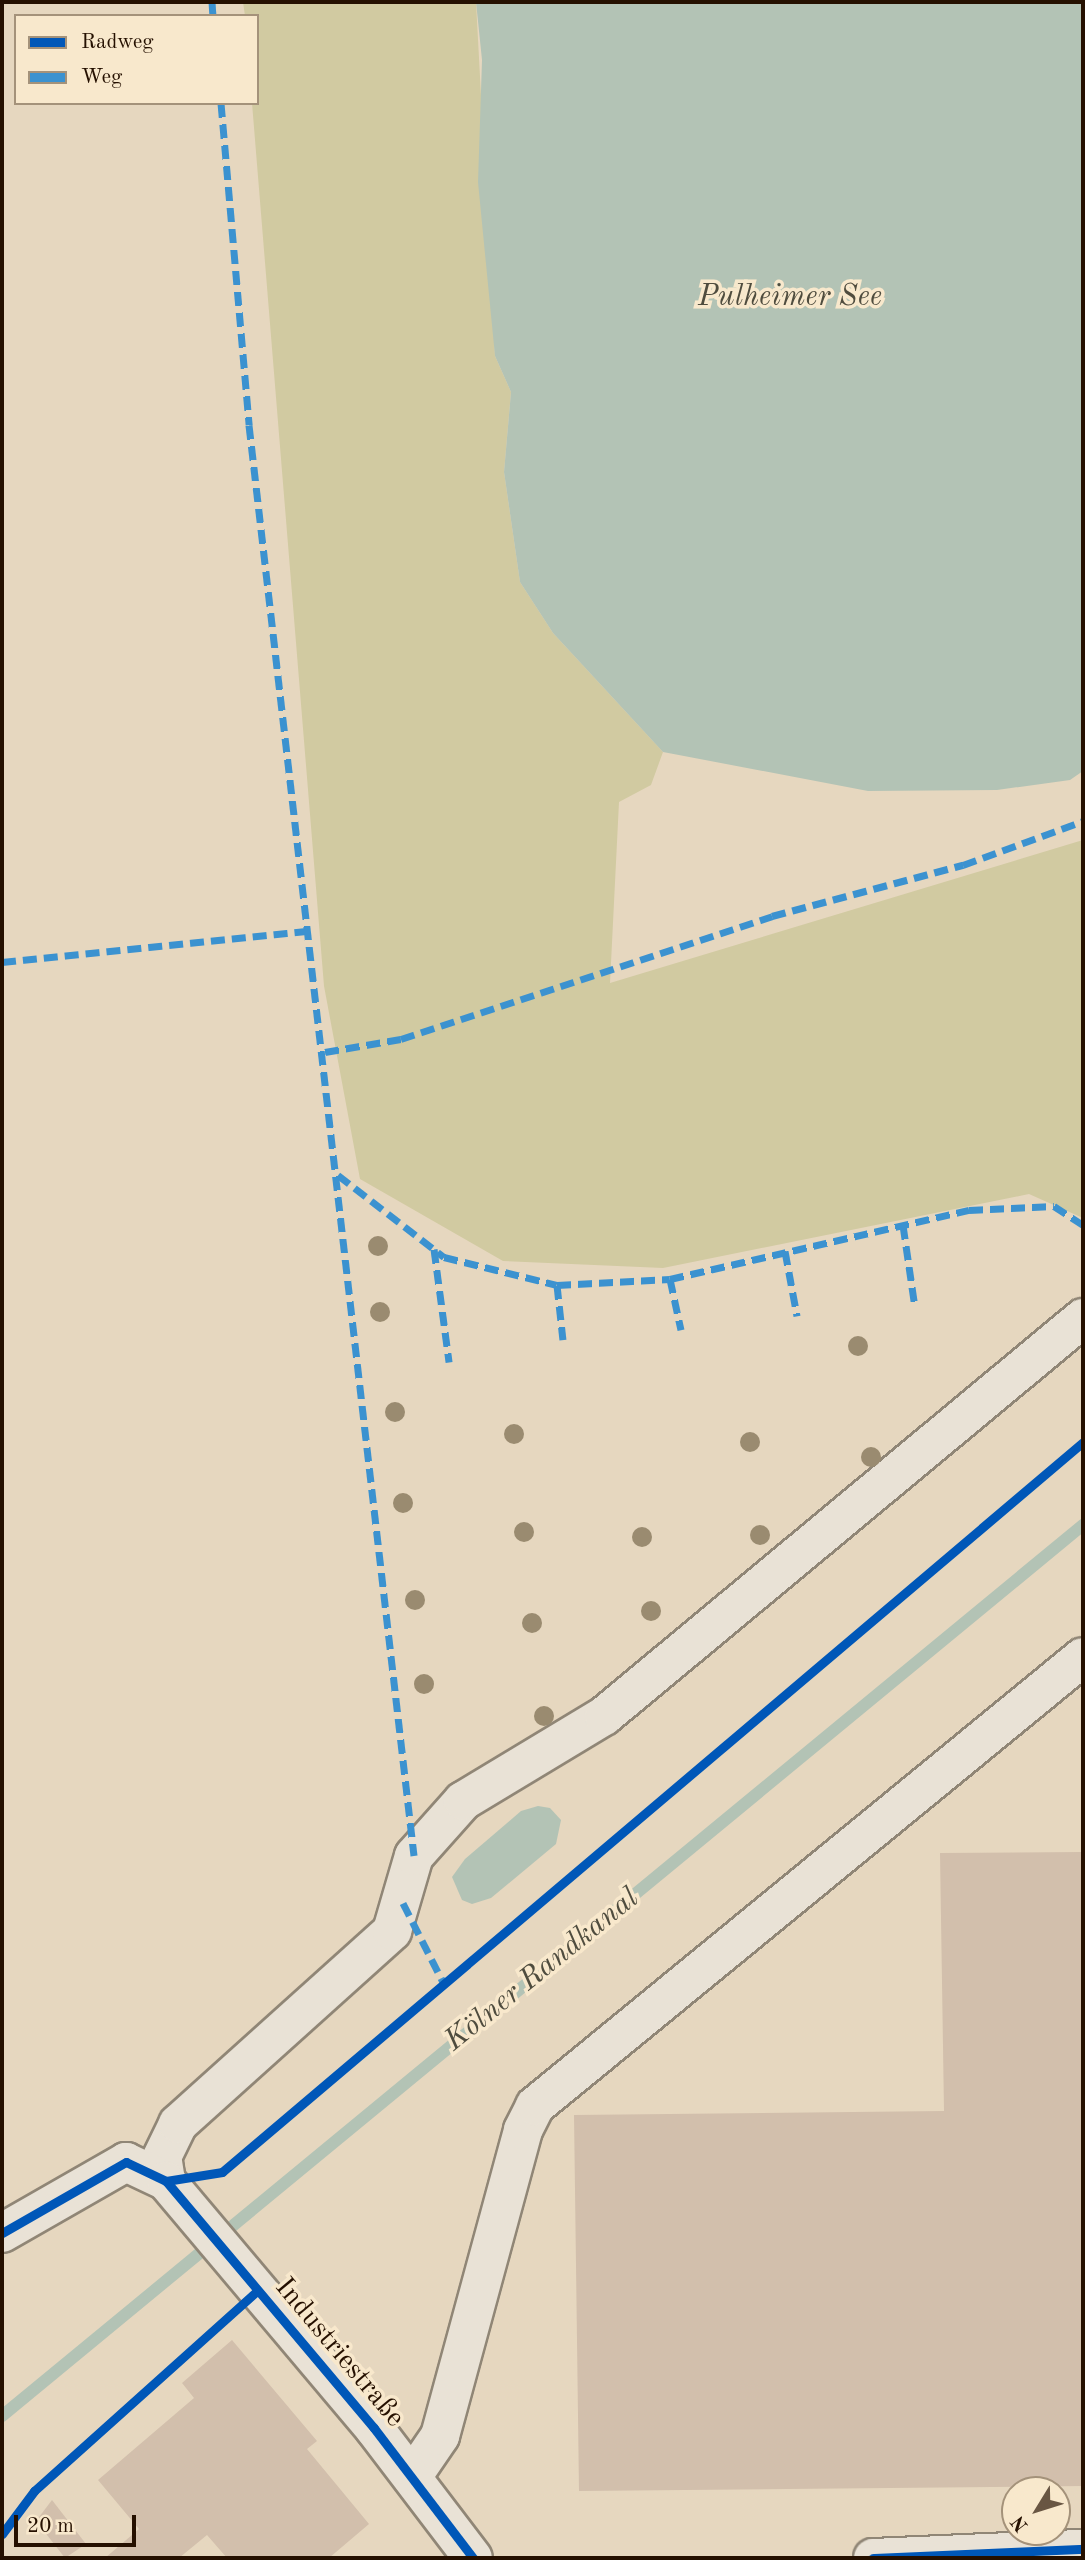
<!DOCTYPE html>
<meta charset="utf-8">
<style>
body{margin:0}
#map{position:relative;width:1085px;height:2560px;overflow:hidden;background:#e6d7bf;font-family:"Old Standard TT",serif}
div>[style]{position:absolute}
.green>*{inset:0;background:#d1caa1}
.water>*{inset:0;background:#b3c3b5}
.stream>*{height:12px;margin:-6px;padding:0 6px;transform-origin:6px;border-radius:6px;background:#b3c3b5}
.building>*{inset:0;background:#d2bfac}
.path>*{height:4.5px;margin-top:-2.25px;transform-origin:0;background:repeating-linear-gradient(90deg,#a29b90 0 2px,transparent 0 5.5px)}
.roads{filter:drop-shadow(2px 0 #908676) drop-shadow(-2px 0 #908676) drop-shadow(0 2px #908676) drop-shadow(0 -2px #908676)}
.minor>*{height:38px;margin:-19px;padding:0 19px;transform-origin:19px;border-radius:19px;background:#e9e2d6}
.quiet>*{height:7px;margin-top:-3.5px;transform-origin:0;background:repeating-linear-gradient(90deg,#3b92d0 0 14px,transparent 0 21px)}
.cycleway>*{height:9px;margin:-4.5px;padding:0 4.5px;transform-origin:4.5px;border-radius:4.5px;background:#0057b8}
.trees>*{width:20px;height:20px;margin:-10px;border-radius:50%;background:#9a8b70}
span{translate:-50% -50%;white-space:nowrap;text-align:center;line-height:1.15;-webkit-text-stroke:7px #f8e8cc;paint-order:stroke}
.street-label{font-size:28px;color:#251000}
.water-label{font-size:30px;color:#4f4c3e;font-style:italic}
.frame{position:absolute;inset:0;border:4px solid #251000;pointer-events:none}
.legend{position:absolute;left:14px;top:14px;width:245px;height:91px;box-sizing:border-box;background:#f8e8cc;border:2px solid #a4927a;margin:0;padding:9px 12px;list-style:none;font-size:21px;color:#251000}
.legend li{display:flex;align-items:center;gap:14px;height:35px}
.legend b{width:35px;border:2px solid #a4927a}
.north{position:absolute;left:1001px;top:2476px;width:70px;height:70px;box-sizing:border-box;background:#f8e8cc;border:2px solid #a4927a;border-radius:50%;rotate:232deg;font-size:19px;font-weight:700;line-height:28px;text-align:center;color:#251000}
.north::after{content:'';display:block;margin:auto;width:24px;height:32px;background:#695643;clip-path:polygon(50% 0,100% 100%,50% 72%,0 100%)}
.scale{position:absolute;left:14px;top:2515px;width:122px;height:32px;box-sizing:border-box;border:4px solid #251000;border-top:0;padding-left:9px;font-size:21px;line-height:24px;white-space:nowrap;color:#251000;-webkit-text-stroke:5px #f8e8cc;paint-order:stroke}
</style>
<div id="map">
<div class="green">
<i style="clip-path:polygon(243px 2px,476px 2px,495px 356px,511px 392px,504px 472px,520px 582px,553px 633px,663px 752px,651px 785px,619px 802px,610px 983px,1083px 840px,1083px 1218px,1029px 1194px,663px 1268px,503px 1261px,360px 1179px,324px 986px,252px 103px,257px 103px,257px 16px,245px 16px)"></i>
</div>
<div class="water">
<i style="clip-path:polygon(476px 2px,1083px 2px,1083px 771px,1070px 780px,997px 790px,868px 791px,663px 752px,553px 633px,520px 582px,504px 472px,511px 392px,495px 356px,478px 182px,482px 60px)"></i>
<i style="clip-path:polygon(538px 1806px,550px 1808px,561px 1820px,556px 1844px,491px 1898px,472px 1904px,462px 1900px,452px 1877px,465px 1859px,521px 1811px)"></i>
</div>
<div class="stream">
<i style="left:2px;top:2416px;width:1401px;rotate:-39.5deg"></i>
</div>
<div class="building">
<i style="clip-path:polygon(1083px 1852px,1083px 2486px,579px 2491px,574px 2115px,944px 2111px,940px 1853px)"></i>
<i style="clip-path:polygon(232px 2340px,317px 2441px,307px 2449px,369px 2524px,329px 2558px,227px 2558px,207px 2535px,179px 2558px,105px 2558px,139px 2529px,98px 2480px,194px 2398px,182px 2383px)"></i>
<i style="clip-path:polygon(52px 2500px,86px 2544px,65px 2558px,36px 2521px)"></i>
</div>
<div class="path">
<i style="left:2px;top:2534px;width:54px;rotate:-53.3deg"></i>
<i style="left:34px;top:2491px;width:263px;rotate:-41.8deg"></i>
</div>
<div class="roads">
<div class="minor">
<i style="left:166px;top:2181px;width:24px;rotate:-99deg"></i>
<i style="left:162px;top:2157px;width:37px;rotate:-64deg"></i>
<i style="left:178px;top:2124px;width:288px;rotate:-42deg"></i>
<i style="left:392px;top:1931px;width:78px;rotate:-73.7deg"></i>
<i style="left:414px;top:1856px;width:74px;rotate:-48.3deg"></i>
<i style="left:463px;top:1801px;width:165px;rotate:-31.1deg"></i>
<i style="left:604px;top:1716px;width:623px;rotate:-39.72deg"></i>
<i style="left:2px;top:2233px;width:143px;rotate:-29.8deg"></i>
<i style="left:126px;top:2162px;width:44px;rotate:25.4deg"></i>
<i style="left:166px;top:2181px;width:323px;rotate:49.9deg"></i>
<i style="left:374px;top:2428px;width:163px;rotate:52.7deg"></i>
<i style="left:412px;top:2477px;width:50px;rotate:-55.7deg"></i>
<i style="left:440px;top:2436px;width:317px;rotate:-74.8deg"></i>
<i style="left:523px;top:2130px;width:27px;rotate:-63deg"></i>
<i style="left:535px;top:2106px;width:708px;rotate:-39.33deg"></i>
<i style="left:873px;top:2558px;width:210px;rotate:-2.5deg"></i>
</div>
</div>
<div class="quiet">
<i style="left:212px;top:2px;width:14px;rotate:86deg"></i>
<i style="left:221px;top:103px;width:323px;rotate:85deg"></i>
<i style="left:249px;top:425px;width:1440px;rotate:83.42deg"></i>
<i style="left:2px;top:962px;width:306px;rotate:-5.8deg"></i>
<i style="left:325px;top:1052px;width:77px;rotate:-9.7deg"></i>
<i style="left:401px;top:1039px;width:391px;rotate:-18.3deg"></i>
<i style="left:772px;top:916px;width:198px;rotate:-15deg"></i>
<i style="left:963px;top:865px;width:128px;rotate:-20.1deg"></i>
<i style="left:338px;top:1175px;width:134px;rotate:37.7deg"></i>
<i style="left:444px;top:1257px;width:116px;rotate:13.9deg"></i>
<i style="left:557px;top:1285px;width:113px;rotate:-3deg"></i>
<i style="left:670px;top:1279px;width:307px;rotate:-13deg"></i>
<i style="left:969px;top:1210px;width:85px;rotate:-2.7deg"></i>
<i style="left:1054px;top:1206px;width:35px;rotate:33deg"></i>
<i style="left:903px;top:1225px;width:83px;rotate:81.7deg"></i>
<i style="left:434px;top:1249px;width:114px;rotate:82.4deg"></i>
<i style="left:785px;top:1251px;width:66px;rotate:79.5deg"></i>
<i style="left:670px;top:1279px;width:52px;rotate:77.8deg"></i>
<i style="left:557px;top:1285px;width:55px;rotate:83.8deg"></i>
<i style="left:403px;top:1903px;width:89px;rotate:63.1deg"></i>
</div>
<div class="cycleway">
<i style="left:166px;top:2181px;width:323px;rotate:49.9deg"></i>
<i style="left:374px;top:2428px;width:163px;rotate:52.7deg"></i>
<i style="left:2px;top:2233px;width:143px;rotate:-29.8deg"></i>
<i style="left:126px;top:2162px;width:44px;rotate:25.4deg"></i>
<i style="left:166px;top:2181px;width:57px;rotate:-9.1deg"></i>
<i style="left:222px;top:2172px;width:1129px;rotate:-40.29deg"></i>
<i style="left:2px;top:2534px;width:54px;rotate:-53.3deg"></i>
<i style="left:34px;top:2491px;width:298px;rotate:-41.9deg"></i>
<i style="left:873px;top:2558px;width:210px;rotate:-2.5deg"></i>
</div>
<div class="trees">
<i style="left:378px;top:1246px"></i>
<i style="left:380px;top:1312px"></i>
<i style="left:858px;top:1346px"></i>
<i style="left:395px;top:1412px"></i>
<i style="left:514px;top:1434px"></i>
<i style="left:750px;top:1442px"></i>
<i style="left:871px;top:1457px"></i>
<i style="left:403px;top:1503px"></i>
<i style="left:524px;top:1532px"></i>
<i style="left:760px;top:1535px"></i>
<i style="left:642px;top:1537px"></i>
<i style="left:415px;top:1600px"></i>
<i style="left:651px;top:1611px"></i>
<i style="left:532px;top:1623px"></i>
<i style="left:424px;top:1684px"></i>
<i style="left:544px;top:1716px"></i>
</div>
<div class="street-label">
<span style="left:339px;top:2353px;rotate:50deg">Industriestraße</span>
</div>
<div class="water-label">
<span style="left:790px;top:297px">Pulheimer See</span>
<span style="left:542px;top:1970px;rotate:-39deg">Kölner Randkanal</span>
</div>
<div class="frame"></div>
<ul class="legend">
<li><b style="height:9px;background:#0057b8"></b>Radweg</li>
<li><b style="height:9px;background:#3b92d0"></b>Weg</li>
</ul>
<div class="north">N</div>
<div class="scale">20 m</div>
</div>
